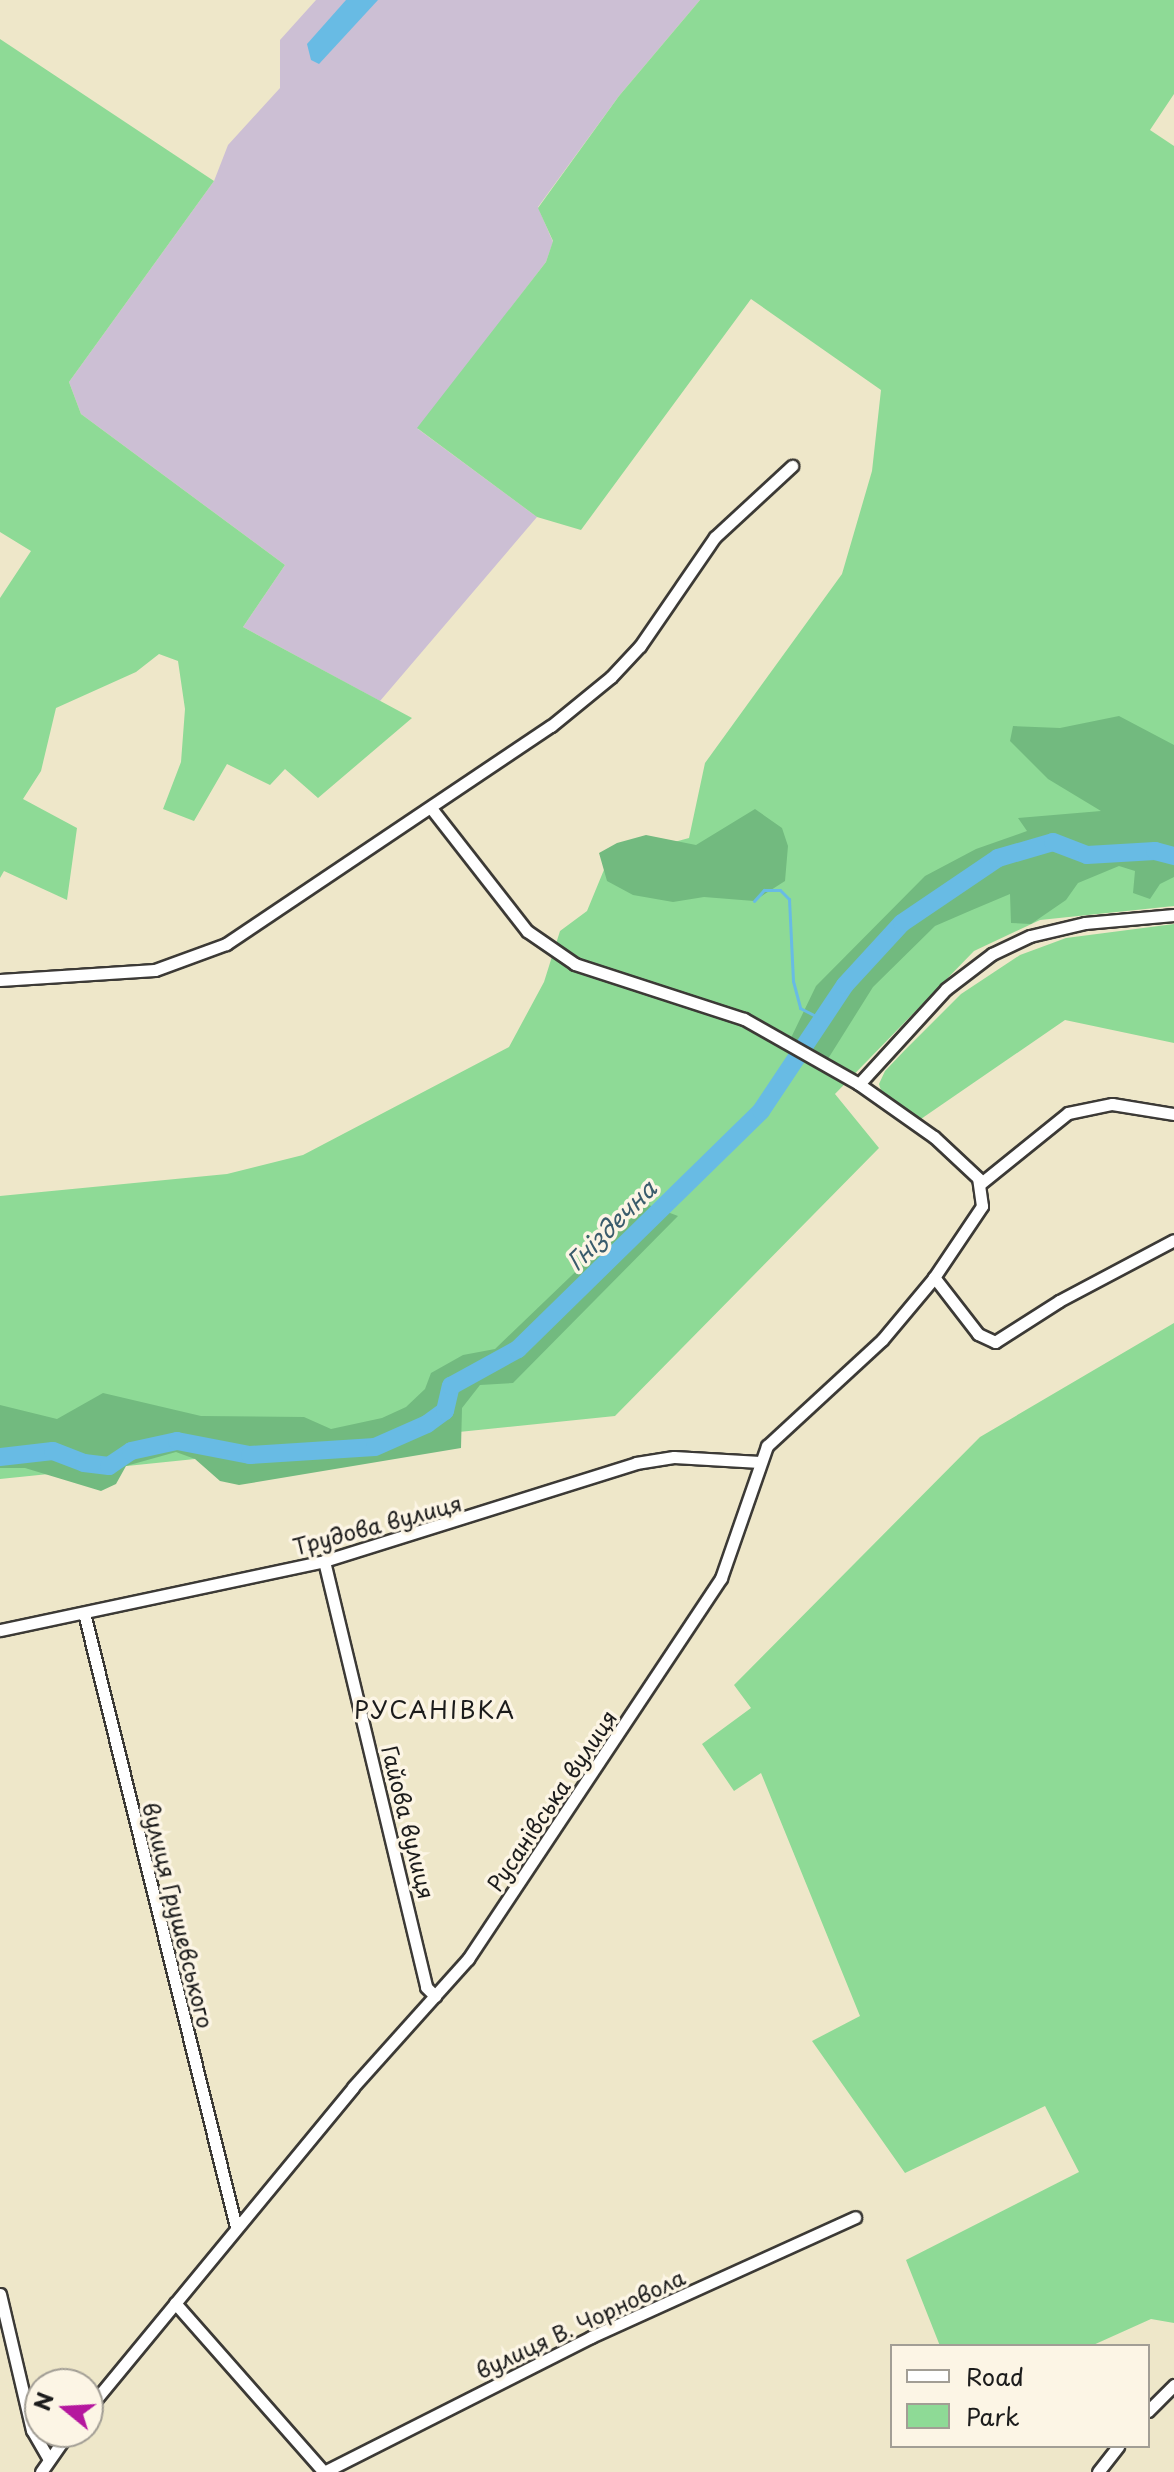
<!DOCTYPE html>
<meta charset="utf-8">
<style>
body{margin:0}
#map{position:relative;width:1174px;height:2472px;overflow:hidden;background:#eee7c9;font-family:"Playpen Sans",sans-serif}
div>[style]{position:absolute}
.industrial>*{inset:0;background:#ccbfd4}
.green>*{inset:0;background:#8eda96}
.forest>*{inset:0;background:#72ba7f}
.water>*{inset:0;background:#68bbe4}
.stream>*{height:3px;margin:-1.5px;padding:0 1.5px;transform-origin:1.5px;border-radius:1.5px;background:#68bbe4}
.river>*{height:18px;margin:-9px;padding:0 9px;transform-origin:9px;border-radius:9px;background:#68bbe4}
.roads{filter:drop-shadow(2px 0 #3c3a36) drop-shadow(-2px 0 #3c3a36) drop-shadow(0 2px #3c3a36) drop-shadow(0 -2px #3c3a36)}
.minor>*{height:11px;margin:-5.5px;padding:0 5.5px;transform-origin:5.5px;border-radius:5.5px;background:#fff}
span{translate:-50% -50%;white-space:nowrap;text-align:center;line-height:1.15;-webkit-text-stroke:7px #fcf5e5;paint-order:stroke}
.street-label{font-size:22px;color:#1c1c1c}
.water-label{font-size:24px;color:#3a5c6c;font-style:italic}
.neighbourhood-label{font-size:24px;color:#1c1c1c;letter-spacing:2px}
.legend{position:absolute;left:890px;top:2344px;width:260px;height:104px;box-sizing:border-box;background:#fcf5e5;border:2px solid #a29e95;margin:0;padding:10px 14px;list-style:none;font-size:24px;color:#1c1c1c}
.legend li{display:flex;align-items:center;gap:16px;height:40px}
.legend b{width:40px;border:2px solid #a29e95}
.north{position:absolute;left:24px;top:2368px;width:80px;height:80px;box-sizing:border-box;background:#fcf5e5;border:2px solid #a29e95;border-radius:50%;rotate:288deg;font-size:22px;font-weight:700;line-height:32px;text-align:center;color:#1c1c1c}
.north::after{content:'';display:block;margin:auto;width:28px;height:36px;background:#b5179e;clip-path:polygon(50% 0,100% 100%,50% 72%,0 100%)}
</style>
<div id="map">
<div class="industrial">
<i style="clip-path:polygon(316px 0,700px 0,619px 96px,538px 207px,553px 242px,546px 262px,418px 429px,537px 517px,380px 701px,243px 627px,285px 565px,81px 414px,69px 382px,214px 181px,228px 145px,280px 88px,280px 40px)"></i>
</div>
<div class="green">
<i style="clip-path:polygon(700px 0,1174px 0,1174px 94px,1150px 130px,1174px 146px,1174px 906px,1040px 920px,974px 951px,835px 1094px,879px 1148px,615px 1416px,0 1479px,0 1196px,227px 1174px,303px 1155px,509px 1047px,544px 982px,560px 931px,587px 911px,608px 860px,689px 838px,705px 763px,842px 574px,872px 471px,881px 390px,751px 299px,581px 530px,537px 517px,417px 428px,546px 262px,553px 241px,538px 208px,619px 96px)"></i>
<i style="clip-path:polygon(0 39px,214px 181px,69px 382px,81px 414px,285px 565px,243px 627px,412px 718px,318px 798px,285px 769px,270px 785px,227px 764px,194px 821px,163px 809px,181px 762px,185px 709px,178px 661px,159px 654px,136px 672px,56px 708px,41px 771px,23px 799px,77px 828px,67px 900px,4px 871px,0 878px,0 598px,31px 551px,0 532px)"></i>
<i style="clip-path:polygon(1174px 924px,1174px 1043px,1065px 1020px,918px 1121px,883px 1097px,879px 1084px,885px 1071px,904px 1051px,961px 994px,1020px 955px,1066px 938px)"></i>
<i style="clip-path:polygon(1174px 1323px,1174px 2323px,1151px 2319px,1091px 2346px,940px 2346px,906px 2260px,1079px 2172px,1045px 2106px,905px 2173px,812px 2041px,860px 2016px,761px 1773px,734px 1791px,702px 1744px,751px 1708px,734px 1685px,980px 1437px)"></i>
</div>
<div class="forest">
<i style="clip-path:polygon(1119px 716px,1174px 745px,1174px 877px,1160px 884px,1150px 899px,1133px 893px,1135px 871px,1119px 866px,1078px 883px,1066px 900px,1031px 924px,1011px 923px,1010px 894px,972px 910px,935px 926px,873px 987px,826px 1062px,788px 1044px,816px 986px,925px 876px,976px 849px,1027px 831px,1018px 818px,1101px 811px,1048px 779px,1010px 741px,1013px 726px,1060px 728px)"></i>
<i style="clip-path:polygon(755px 809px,782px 828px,788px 846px,785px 881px,754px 901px,704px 897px,673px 902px,633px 895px,607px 881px,599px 853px,617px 843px,646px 835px,696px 845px)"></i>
<i style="clip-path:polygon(646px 1204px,678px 1216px,513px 1383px,480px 1385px,462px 1408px,461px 1448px,239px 1485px,220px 1481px,195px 1459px,176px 1452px,126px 1466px,116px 1484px,101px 1491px,25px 1468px,0 1468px,0 1405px,57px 1419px,103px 1393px,201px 1416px,304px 1417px,331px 1429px,382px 1418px,406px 1407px,425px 1389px,431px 1373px,463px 1355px,495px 1349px)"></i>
</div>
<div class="water">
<i style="clip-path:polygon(346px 0,378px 0,319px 64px,311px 60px,307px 44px)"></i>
</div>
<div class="stream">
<i style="left:754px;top:901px;width:15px;rotate:-48deg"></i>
<i style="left:764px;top:890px;width:16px"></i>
<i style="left:780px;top:890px;width:13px;rotate:45deg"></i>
<i style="left:789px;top:899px;width:82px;rotate:87.2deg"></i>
<i style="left:793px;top:981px;width:28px;rotate:75deg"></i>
<i style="left:800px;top:1008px;width:25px;rotate:27deg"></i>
</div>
<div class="river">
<i style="left:0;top:1457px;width:53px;rotate:-6.5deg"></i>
<i style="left:53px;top:1451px;width:33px;rotate:21deg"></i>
<i style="left:84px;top:1463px;width:25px;rotate:7deg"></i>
<i style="left:109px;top:1466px;width:27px;rotate:-34deg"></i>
<i style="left:131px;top:1451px;width:47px;rotate:-12.3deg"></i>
<i style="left:177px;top:1441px;width:74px;rotate:10.9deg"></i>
<i style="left:250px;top:1455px;width:125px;rotate:-3.7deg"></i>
<i style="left:375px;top:1447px;width:57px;rotate:-23.9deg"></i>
<i style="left:427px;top:1424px;width:22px;rotate:-36deg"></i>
<i style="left:445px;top:1411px;width:26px;rotate:-77deg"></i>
<i style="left:451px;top:1386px;width:77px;rotate:-28.9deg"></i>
<i style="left:518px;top:1349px;width:340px;rotate:-44.4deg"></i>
<i style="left:761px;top:1111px;width:151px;rotate:-56.3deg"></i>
<i style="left:845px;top:985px;width:84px;rotate:-47.4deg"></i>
<i style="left:902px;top:923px;width:116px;rotate:-34.1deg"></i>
<i style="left:998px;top:858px;width:57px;rotate:-16.2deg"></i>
<i style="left:1053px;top:842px;width:36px;rotate:21deg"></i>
<i style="left:1087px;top:855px;width:68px;rotate:-3.4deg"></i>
<i style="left:1155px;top:851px;width:20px;rotate:15deg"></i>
</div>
<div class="roads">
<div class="minor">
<i style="left:0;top:980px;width:155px;rotate:-3.7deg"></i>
<i style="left:155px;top:970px;width:76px;rotate:-20.1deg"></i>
<i style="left:226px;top:944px;width:391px;rotate:-33.9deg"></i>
<i style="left:551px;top:726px;width:77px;rotate:-39.2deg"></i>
<i style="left:611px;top:677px;width:42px;rotate:-46.9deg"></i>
<i style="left:640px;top:646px;width:132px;rotate:-55.5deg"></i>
<i style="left:715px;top:537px;width:105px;rotate:-42.7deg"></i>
<i style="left:859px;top:1084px;width:129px;rotate:-47.5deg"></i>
<i style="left:946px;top:989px;width:58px;rotate:-37.3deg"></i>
<i style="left:992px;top:954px;width:42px;rotate:-25.3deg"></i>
<i style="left:1030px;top:936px;width:57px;rotate:-13.3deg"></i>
<i style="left:1085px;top:923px;width:89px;rotate:-5.1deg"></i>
<i style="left:980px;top:1184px;width:113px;rotate:-38.9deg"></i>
<i style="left:1068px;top:1113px;width:45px;rotate:-11.6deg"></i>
<i style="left:1112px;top:1104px;width:63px;rotate:9.2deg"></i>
<i style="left:934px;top:1277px;width:72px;rotate:52.3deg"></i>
<i style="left:978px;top:1334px;width:19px;rotate:25deg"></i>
<i style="left:995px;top:1342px;width:76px;rotate:-32.6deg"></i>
<i style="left:1059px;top:1301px;width:130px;rotate:-27.9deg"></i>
<i style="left:324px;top:1561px;width:438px;rotate:76.5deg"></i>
<i style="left:426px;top:1987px;width:13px;rotate:45deg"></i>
<i style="left:84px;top:1613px;width:633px;rotate:76.1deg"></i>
<i style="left:0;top:1630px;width:331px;rotate:-12deg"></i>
<i style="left:324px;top:1561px;width:327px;rotate:-17.4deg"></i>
<i style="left:636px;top:1463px;width:38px;rotate:-9deg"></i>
<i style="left:674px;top:1457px;width:86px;rotate:3.3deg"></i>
<i style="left:0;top:2294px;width:140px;rotate:76.8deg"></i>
<i style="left:32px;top:2430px;width:32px;rotate:60deg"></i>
<i style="left:175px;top:2303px;width:225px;rotate:48.6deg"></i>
<i style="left:88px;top:2409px;width:417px;rotate:-50.5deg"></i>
<i style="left:353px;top:2087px;width:172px;rotate:-48.1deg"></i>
<i style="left:468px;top:1959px;width:457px;rotate:-56.4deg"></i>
<i style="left:721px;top:1578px;width:140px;rotate:-70.8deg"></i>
<i style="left:767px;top:1446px;width:156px;rotate:-42.7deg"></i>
<i style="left:882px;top:1340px;width:80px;rotate:-50.1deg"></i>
<i style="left:933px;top:1279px;width:88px;rotate:-56.1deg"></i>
<i style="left:982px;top:1206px;width:28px;rotate:-98deg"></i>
<i style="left:978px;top:1178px;width:60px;rotate:-137deg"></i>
<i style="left:934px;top:1137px;width:92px;rotate:-144.8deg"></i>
<i style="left:859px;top:1084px;width:132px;rotate:-150.5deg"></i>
<i style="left:744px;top:1019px;width:178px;rotate:-162deg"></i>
<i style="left:575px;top:964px;width:58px;rotate:-145.5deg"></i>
<i style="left:527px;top:931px;width:156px;rotate:-128deg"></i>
<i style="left:1148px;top:2411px;width:37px;rotate:-45deg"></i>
<i style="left:41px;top:2472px;width:49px;rotate:-55deg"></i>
<i style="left:324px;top:2472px;width:299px;rotate:-26.8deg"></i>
<i style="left:591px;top:2337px;width:290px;rotate:-24.4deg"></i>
<i style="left:1098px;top:2472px;width:33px;rotate:-52deg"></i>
</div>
</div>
<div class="street-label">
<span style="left:377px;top:1524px;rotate:-15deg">Трудова вулиця</span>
<span style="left:551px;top:1800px;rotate:-56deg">Русанівська вулиця</span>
<span style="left:409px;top:1822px;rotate:76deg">Гайова вулиця</span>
<span style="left:179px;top:1915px;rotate:76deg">вулиця Грушевського</span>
<span style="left:580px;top:2323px;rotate:-25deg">вулиця В. Чорновола</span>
</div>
<div class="water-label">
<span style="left:611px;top:1225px;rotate:-45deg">Гніздечна</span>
</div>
<div class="neighbourhood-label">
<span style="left:435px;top:1710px">РУСАНІВКА</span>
</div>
<ul class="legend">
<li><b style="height:10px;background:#fff"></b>Road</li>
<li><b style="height:22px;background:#8eda96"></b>Park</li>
</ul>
<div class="north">N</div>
</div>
